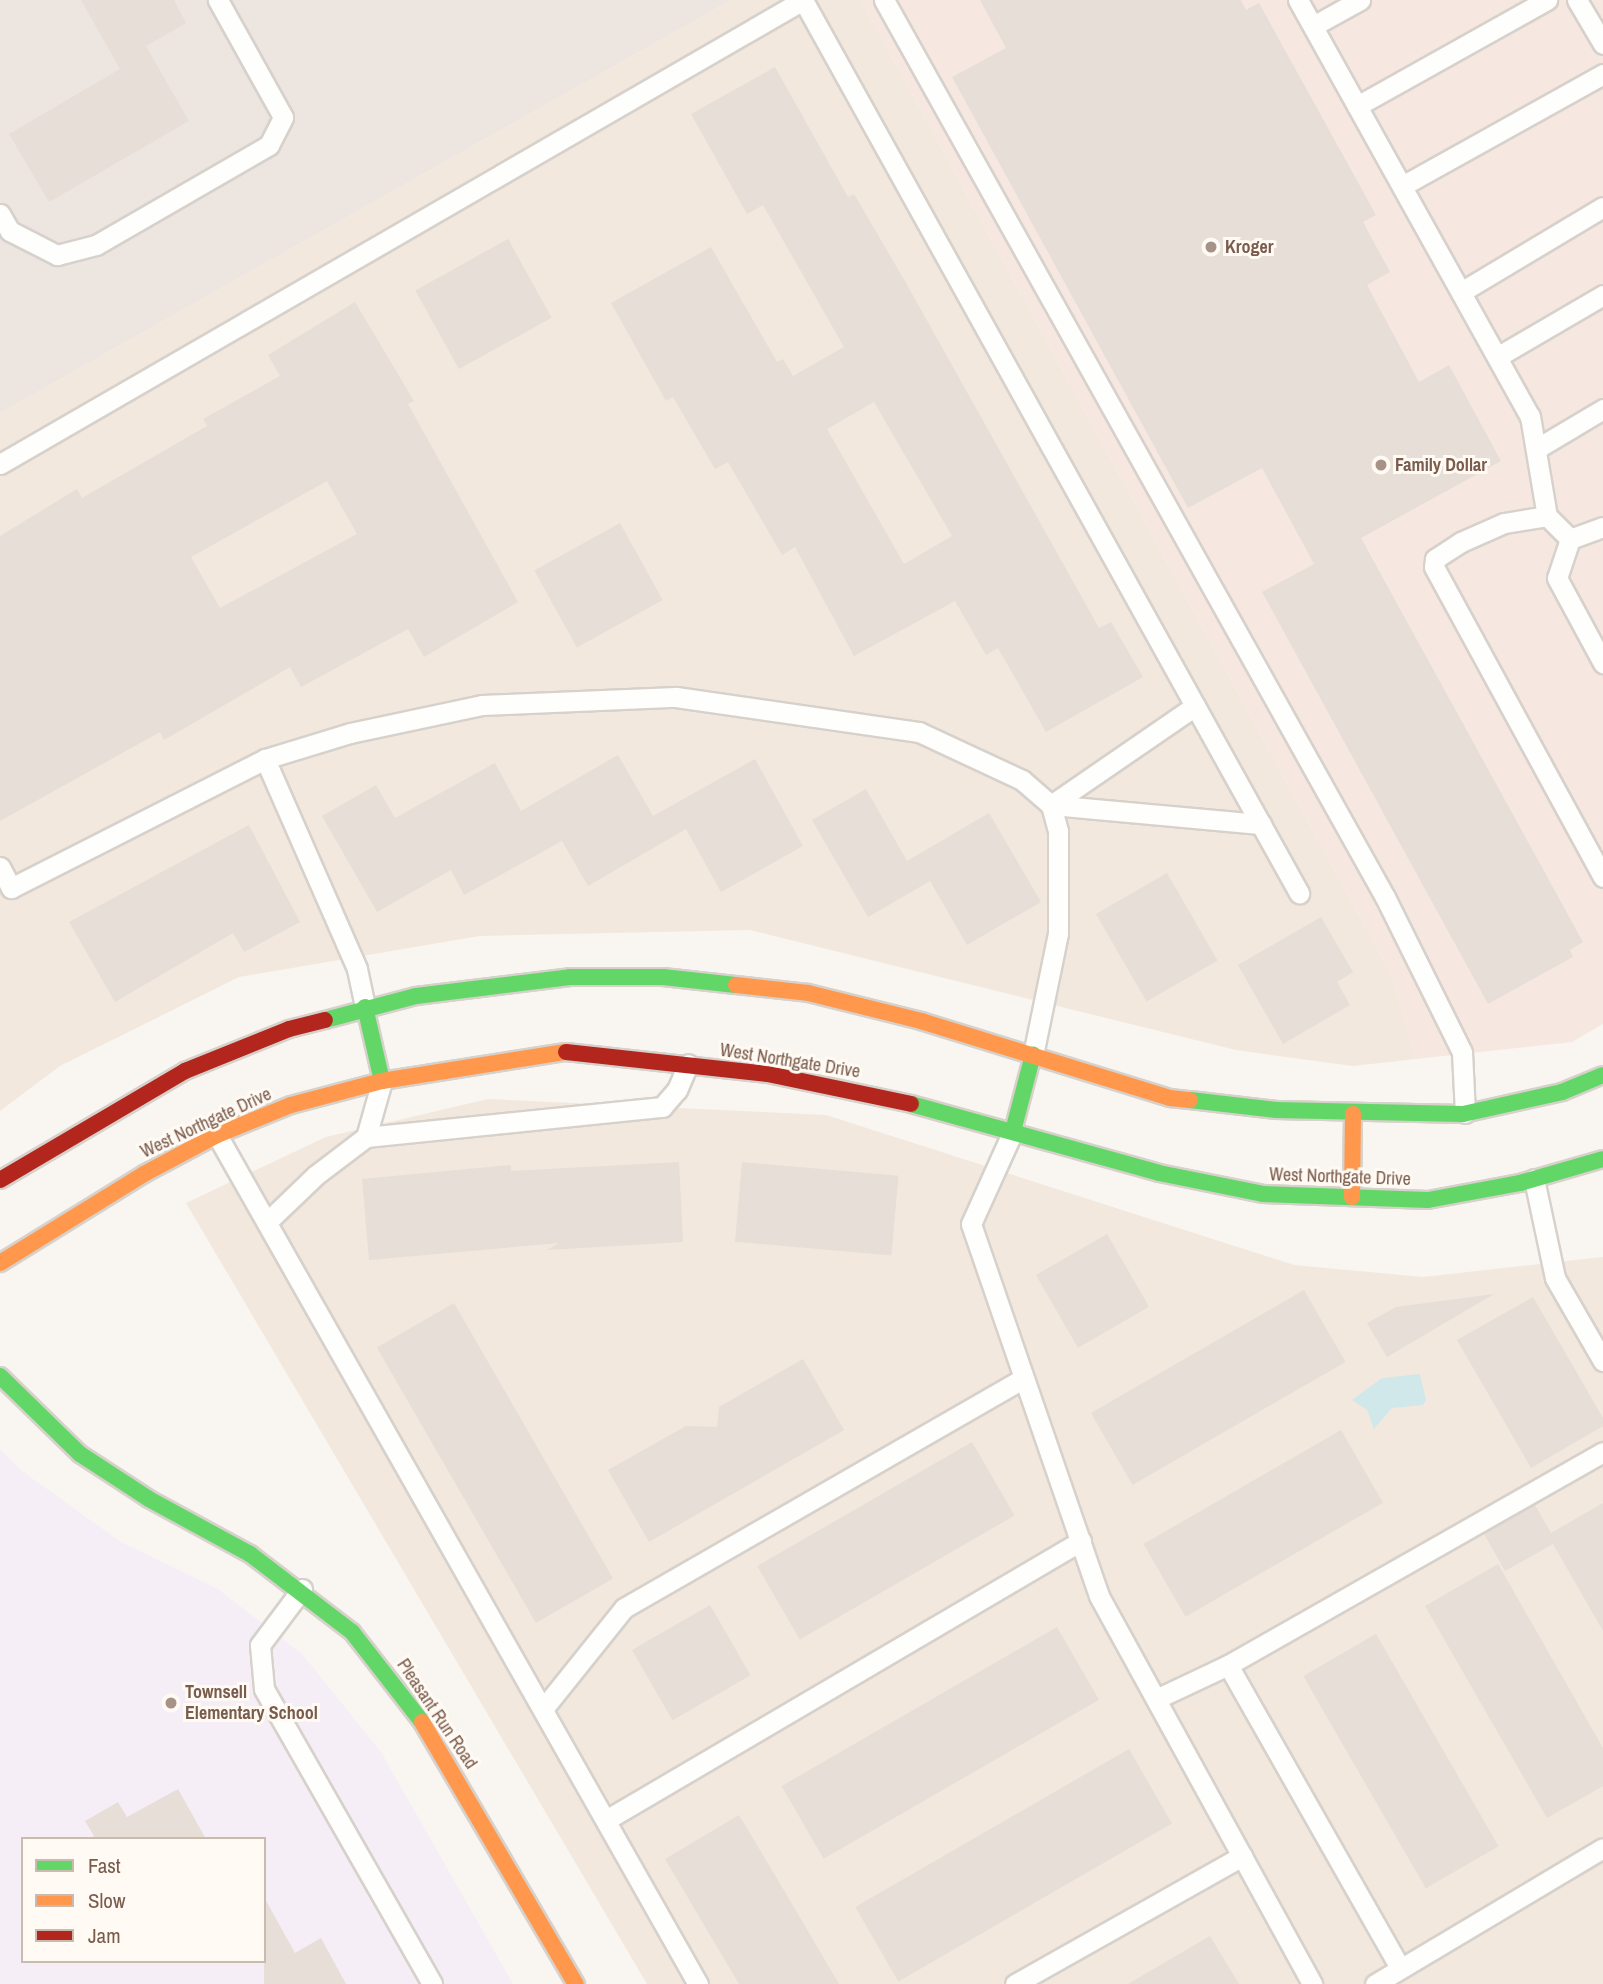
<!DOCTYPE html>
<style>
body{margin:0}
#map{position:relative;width:1603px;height:1984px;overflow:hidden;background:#f9f5f0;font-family:"Archivo Narrow",sans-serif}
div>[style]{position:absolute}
.residential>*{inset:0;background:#f2e8de}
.commercial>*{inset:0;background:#f6e8e1}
.industrial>*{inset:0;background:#ede5e0}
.education>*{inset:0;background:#f6eef6}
.water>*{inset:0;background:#d0e8ea}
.building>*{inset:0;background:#e6ded7;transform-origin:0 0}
.roads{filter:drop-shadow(2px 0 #d7d1cb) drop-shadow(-2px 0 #d7d1cb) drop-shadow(0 2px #d7d1cb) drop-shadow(0 -2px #d7d1cb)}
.lane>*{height:19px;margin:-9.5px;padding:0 9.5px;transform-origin:9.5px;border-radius:9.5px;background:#fefefd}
.fast>*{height:16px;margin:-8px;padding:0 8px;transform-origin:8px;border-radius:8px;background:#63d668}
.slow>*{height:16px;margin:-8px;padding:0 8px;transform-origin:8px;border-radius:8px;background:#ff974d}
.jam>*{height:16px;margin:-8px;padding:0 8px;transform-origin:8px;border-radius:8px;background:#b3261e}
.dots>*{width:19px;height:19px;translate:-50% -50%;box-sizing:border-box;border:4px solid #fffaf3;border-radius:50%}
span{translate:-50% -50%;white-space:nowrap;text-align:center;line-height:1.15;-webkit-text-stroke:6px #fffaf3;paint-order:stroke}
.poi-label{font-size:18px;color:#7a5c4d;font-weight:700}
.left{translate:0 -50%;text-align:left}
.street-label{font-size:18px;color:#7a5c4d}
.legend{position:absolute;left:21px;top:1837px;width:245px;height:126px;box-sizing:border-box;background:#fffaf3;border:2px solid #cabbb1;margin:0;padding:9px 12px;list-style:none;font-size:21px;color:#7a5c4d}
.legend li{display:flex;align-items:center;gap:14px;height:35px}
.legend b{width:35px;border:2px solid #cabbb1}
</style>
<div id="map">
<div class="residential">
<i style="clip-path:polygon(731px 0,861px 0,1391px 974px,1416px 1059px,1353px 1066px,1236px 1050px,750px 930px,479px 936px,239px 977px,60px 1066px,0 1111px,0 413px)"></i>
<i style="clip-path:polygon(488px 1099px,826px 1115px,1294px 1265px,1423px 1277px,1603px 1257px,1603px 1984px,647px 1984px,186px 1203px,326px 1137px)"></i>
</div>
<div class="commercial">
<i style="clip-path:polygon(861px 0,1603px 0,1603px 1024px,1572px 1042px,1416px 1059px,1391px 974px)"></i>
</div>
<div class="industrial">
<i style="clip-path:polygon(0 0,731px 0,0 413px)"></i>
</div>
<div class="education">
<i style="clip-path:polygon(evenodd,0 1449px,22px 1471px,121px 1542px,218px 1589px,302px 1654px,381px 1752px,513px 1984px,0 1984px,0 1449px,23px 1839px,264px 1839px,264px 1961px,23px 1961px,23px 1839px)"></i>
</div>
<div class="water">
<i style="clip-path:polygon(1420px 1374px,1426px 1400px,1423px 1405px,1392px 1408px,1374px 1429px,1367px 1410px,1352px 1400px,1382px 1378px)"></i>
</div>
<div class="building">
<i style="clip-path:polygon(81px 0,174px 0,186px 23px,146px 46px,189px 121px,49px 202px,9px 134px,120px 69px)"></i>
<i style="clip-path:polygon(980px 0,1241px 0,1246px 10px,1259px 3px,1376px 215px,1363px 222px,1390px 272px,1367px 285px,1419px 382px,1449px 365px,1501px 461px,1361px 538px,1583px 942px,1570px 950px,1573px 957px,1488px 1004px,1262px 592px,1314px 564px,1262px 468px,1188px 508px,952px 77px,1006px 48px)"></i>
<i style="clip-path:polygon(evenodd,775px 67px,848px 197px,854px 194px,906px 283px,1099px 628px,1111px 622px,1143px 677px,1046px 732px,998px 648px,986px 655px,955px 601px,854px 656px,795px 547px,782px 555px,728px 462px,715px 469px,673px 397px,666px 401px,611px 303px,711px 247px,777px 362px,783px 359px,793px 376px,844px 347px,763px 205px,747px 214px,691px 114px,775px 67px,874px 402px,952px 536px,904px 564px,827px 429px,874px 402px)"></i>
<i style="left:508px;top:239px;width:90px;height:106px;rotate:61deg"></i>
<i style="clip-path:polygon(evenodd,355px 302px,414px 401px,408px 404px,518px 602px,424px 657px,408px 629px,301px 687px,290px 667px,164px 740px,160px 732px,0 821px,0 536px,77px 489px,82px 498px,207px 426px,203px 419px,280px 376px,268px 355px,355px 302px,327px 481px,357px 534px,220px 608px,191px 557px,327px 481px)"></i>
<i style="left:620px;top:523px;width:88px;height:98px;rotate:61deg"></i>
<i style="clip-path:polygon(618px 755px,653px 816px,755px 759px,803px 846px,721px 892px,686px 829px,588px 886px,562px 841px,464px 895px,451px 870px,377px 912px,322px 816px,376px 785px,395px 818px,495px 763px,521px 811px)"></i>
<i style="clip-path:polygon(866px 789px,907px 861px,989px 813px,1041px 902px,967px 945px,930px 881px,868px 917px,812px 820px)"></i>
<i style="clip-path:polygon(249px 825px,300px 922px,244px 952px,233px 933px,115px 1002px,69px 922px)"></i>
<i style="left:1167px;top:873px;width:101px;height:82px;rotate:60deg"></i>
<i style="clip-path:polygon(1321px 917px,1353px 972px,1337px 982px,1350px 1005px,1283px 1044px,1238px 965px)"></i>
<i style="clip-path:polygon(679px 1162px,683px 1242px,547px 1250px,559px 1243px,369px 1260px,362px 1179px,511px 1165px,511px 1171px)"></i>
<i style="left:742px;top:1162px;width:157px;height:80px;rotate:5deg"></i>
<i style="left:1107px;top:1234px;width:84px;height:82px;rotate:60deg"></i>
<i style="left:1304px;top:1290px;width:83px;height:246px;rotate:60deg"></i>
<i style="clip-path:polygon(1494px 1294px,1387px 1357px,1367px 1323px,1396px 1307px)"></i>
<i style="clip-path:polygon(1533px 1297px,1603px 1418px,1603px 1426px,1531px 1468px,1457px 1340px)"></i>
<i style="left:454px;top:1303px;width:318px;height:89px;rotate:60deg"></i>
<i style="clip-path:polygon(803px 1359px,844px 1430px,649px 1542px,608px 1470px,686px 1426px,717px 1427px,719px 1407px)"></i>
<i style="left:1341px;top:1430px;width:84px;height:228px;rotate:60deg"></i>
<i style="left:972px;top:1442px;width:85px;height:248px;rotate:60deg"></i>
<i style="clip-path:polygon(1603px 1503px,1603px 1631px,1553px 1544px,1505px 1571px,1484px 1534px,1535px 1505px,1551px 1533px)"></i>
<i style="clip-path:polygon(1498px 1564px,1603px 1748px,1603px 1786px,1547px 1818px,1425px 1606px)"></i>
<i style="left:710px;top:1605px;width:81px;height:90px;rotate:60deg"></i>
<i style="left:1057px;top:1627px;width:84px;height:318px;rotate:60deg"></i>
<i style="left:1376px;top:1634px;width:245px;height:84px;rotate:60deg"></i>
<i style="left:1129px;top:1749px;width:86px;height:316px;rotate:60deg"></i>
<i style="clip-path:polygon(178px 1789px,206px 1839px,88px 1839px,94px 1836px,85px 1821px,118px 1802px,127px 1817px)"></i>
<i style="clip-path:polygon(739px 1815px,782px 1887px,839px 1984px,739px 1984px,665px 1859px)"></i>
<i style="clip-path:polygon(264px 1897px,295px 1953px,321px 1938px,346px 1984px,264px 1984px)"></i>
<i style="clip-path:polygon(1210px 1936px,1239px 1984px,1128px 1984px)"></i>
</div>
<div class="roads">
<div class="lane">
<i style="left:803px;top:0;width:1022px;rotate:60.95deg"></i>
<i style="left:884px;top:0;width:1027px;rotate:60.82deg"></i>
<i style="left:1385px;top:897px;width:173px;rotate:63.6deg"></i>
<i style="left:1462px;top:1052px;width:61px;rotate:87.2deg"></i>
<i style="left:1298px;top:0;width:476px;rotate:60.9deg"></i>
<i style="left:1530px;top:416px;width:101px;rotate:80.4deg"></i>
<i style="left:1547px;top:516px;width:33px;rotate:45deg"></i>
<i style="left:1570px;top:539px;width:35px;rotate:-20deg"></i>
<i style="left:1577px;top:0;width:51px;rotate:59.4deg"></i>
<i style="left:1313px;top:26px;width:54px;rotate:-29deg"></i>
<i style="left:1357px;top:106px;width:218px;rotate:-29.2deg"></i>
<i style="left:1402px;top:186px;width:230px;rotate:-29.1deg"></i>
<i style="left:0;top:214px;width:20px;rotate:60deg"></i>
<i style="left:10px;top:231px;width:53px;rotate:27.1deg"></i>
<i style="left:57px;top:255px;width:40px;rotate:-14.4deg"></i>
<i style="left:96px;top:245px;width:200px;rotate:-30deg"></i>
<i style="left:269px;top:145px;width:31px;rotate:-63deg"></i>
<i style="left:283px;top:117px;width:134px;rotate:-119.1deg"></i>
<i style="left:1461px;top:292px;width:165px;rotate:-30.9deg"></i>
<i style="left:1497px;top:357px;width:123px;rotate:-30.3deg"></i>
<i style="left:1536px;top:449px;width:78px;rotate:-30.8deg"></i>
<i style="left:0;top:464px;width:927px;rotate:-30.02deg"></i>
<i style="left:1547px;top:516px;width:44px;rotate:170.8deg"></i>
<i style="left:1504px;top:523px;width:47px;rotate:156.2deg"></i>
<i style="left:1461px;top:542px;width:31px;rotate:147deg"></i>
<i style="left:1435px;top:559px;width:8px;rotate:97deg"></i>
<i style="left:1434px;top:567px;width:353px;rotate:61.4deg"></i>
<i style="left:1570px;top:539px;width:41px;rotate:108.4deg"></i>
<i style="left:1557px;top:578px;width:97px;rotate:61.6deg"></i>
<i style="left:265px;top:759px;width:229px;rotate:66.3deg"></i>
<i style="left:357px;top:969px;width:39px;rotate:78deg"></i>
<i style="left:1051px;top:805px;width:175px;rotate:-34.5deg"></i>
<i style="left:0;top:867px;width:24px;rotate:62deg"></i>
<i style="left:11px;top:888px;width:285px;rotate:-26.9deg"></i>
<i style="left:265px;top:759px;width:89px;rotate:-17deg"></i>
<i style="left:350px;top:733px;width:135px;rotate:-12deg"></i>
<i style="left:482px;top:705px;width:194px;rotate:-2.4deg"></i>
<i style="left:676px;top:697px;width:246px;rotate:8.2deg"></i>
<i style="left:919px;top:732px;width:114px;rotate:25deg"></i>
<i style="left:1022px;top:780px;width:38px;rotate:41deg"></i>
<i style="left:1051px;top:805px;width:211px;rotate:5.2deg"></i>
<i style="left:1033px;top:1055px;width:125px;rotate:-78.4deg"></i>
<i style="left:1058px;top:933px;width:102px;rotate:-90deg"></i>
<i style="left:1058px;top:831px;width:27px;rotate:-105deg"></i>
<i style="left:1013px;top:1131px;width:102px;rotate:114.3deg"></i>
<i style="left:971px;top:1224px;width:393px;rotate:71deg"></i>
<i style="left:1099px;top:1596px;width:443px;rotate:61.2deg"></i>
<i style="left:217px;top:1135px;width:976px;rotate:60.47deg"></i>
<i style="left:366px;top:1137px;width:58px;rotate:-74.1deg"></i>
<i style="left:1534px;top:1179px;width:101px;rotate:78deg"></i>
<i style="left:1555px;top:1278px;width:96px;rotate:60deg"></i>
<i style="left:267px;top:1222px;width:68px;rotate:-43.8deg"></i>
<i style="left:316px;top:1175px;width:63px;rotate:-37.2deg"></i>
<i style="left:366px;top:1137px;width:298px;rotate:-5.8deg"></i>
<i style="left:662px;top:1107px;width:23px;rotate:-49deg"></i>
<i style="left:677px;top:1090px;width:28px;rotate:-67deg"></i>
<i style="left:302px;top:1589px;width:70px;rotate:126.9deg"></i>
<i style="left:260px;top:1645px;width:44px;rotate:84.8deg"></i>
<i style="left:264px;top:1689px;width:339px;rotate:60.3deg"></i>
<i style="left:1156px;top:1699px;width:80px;rotate:-25.3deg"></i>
<i style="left:543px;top:1709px;width:129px;rotate:-51.3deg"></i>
<i style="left:624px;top:1608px;width:461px;rotate:-29.9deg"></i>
<i style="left:606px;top:1820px;width:551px;rotate:-30.43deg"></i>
<i style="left:1399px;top:1966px;width:346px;rotate:-119.6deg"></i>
<i style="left:1228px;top:1665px;width:431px;rotate:-29.6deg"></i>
<i style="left:1015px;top:1984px;width:261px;rotate:-29.4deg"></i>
<i style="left:1375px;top:1984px;width:265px;rotate:-30.8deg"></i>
</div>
<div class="fast">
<i style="left:365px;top:1007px;width:76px;rotate:77.1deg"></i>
<i style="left:325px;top:1020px;width:94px;rotate:-14.8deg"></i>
<i style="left:416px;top:996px;width:155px;rotate:-7deg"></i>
<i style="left:570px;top:977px;width:93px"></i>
<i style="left:663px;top:977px;width:73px;rotate:6.3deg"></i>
<i style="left:1190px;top:1100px;width:87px;rotate:6.6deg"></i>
<i style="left:1276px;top:1110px;width:187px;rotate:1.2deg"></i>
<i style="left:1463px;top:1114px;width:101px;rotate:-12.5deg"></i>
<i style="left:1562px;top:1092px;width:44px;rotate:-22.5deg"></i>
<i style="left:911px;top:1104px;width:257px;rotate:15.5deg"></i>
<i style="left:1159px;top:1173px;width:106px;rotate:11.4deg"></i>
<i style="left:1263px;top:1194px;width:165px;rotate:2.1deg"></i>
<i style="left:1428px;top:1200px;width:94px;rotate:-10.5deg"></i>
<i style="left:1520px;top:1183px;width:86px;rotate:-16.1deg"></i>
<i style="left:1013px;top:1131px;width:79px;rotate:-75.3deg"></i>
<i style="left:0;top:1376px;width:112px;rotate:44.3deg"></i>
<i style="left:80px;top:1454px;width:82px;rotate:33.1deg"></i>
<i style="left:149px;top:1499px;width:115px;rotate:28.6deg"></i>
<i style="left:250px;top:1554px;width:128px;rotate:37.4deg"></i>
<i style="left:352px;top:1632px;width:114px;rotate:52.1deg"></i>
</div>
<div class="slow">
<i style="left:736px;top:985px;width:72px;rotate:6.3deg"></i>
<i style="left:808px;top:993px;width:116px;rotate:13.9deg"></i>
<i style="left:921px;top:1021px;width:261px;rotate:17.2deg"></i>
<i style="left:1170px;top:1098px;width:20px;rotate:6deg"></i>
<i style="left:1352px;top:1197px;width:83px;rotate:-89.3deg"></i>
<i style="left:0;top:1263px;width:169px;rotate:-31.7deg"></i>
<i style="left:144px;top:1174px;width:83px;rotate:-28.1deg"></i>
<i style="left:217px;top:1135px;width:80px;rotate:-22.1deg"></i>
<i style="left:291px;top:1105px;width:94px;rotate:-14.8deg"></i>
<i style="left:382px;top:1081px;width:186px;rotate:-9deg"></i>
<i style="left:422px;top:1722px;width:304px;rotate:59.6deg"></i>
</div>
<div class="jam">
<i style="left:566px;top:1052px;width:203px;rotate:6.2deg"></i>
<i style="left:768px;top:1074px;width:146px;rotate:11.8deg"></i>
<i style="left:0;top:1180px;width:215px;rotate:-30.5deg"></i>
<i style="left:185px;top:1071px;width:112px;rotate:-22deg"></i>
<i style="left:289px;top:1029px;width:37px;rotate:-14deg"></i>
</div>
</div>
<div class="dots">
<i style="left:1211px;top:247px;background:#a69286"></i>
<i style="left:1381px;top:465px;background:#a69286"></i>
<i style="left:171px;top:1703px;background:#a69286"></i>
</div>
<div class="poi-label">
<span class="left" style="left:1225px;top:247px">Kroger</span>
<span class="left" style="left:1395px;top:465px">Family Dollar</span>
<span class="left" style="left:185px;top:1703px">Townsell<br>Elementary School</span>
</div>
<div class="street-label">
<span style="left:790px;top:1061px;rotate:9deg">West Northgate Drive</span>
<span style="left:206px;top:1123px;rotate:-25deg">West Northgate Drive</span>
<span style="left:1340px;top:1177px;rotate:2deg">West Northgate Drive</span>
<span style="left:437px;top:1714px;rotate:56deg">Pleasant Run Road</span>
</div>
<ul class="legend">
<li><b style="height:9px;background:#63d668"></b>Fast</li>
<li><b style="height:9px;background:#ff974d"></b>Slow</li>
<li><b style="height:9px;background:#b3261e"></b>Jam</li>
</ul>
</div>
